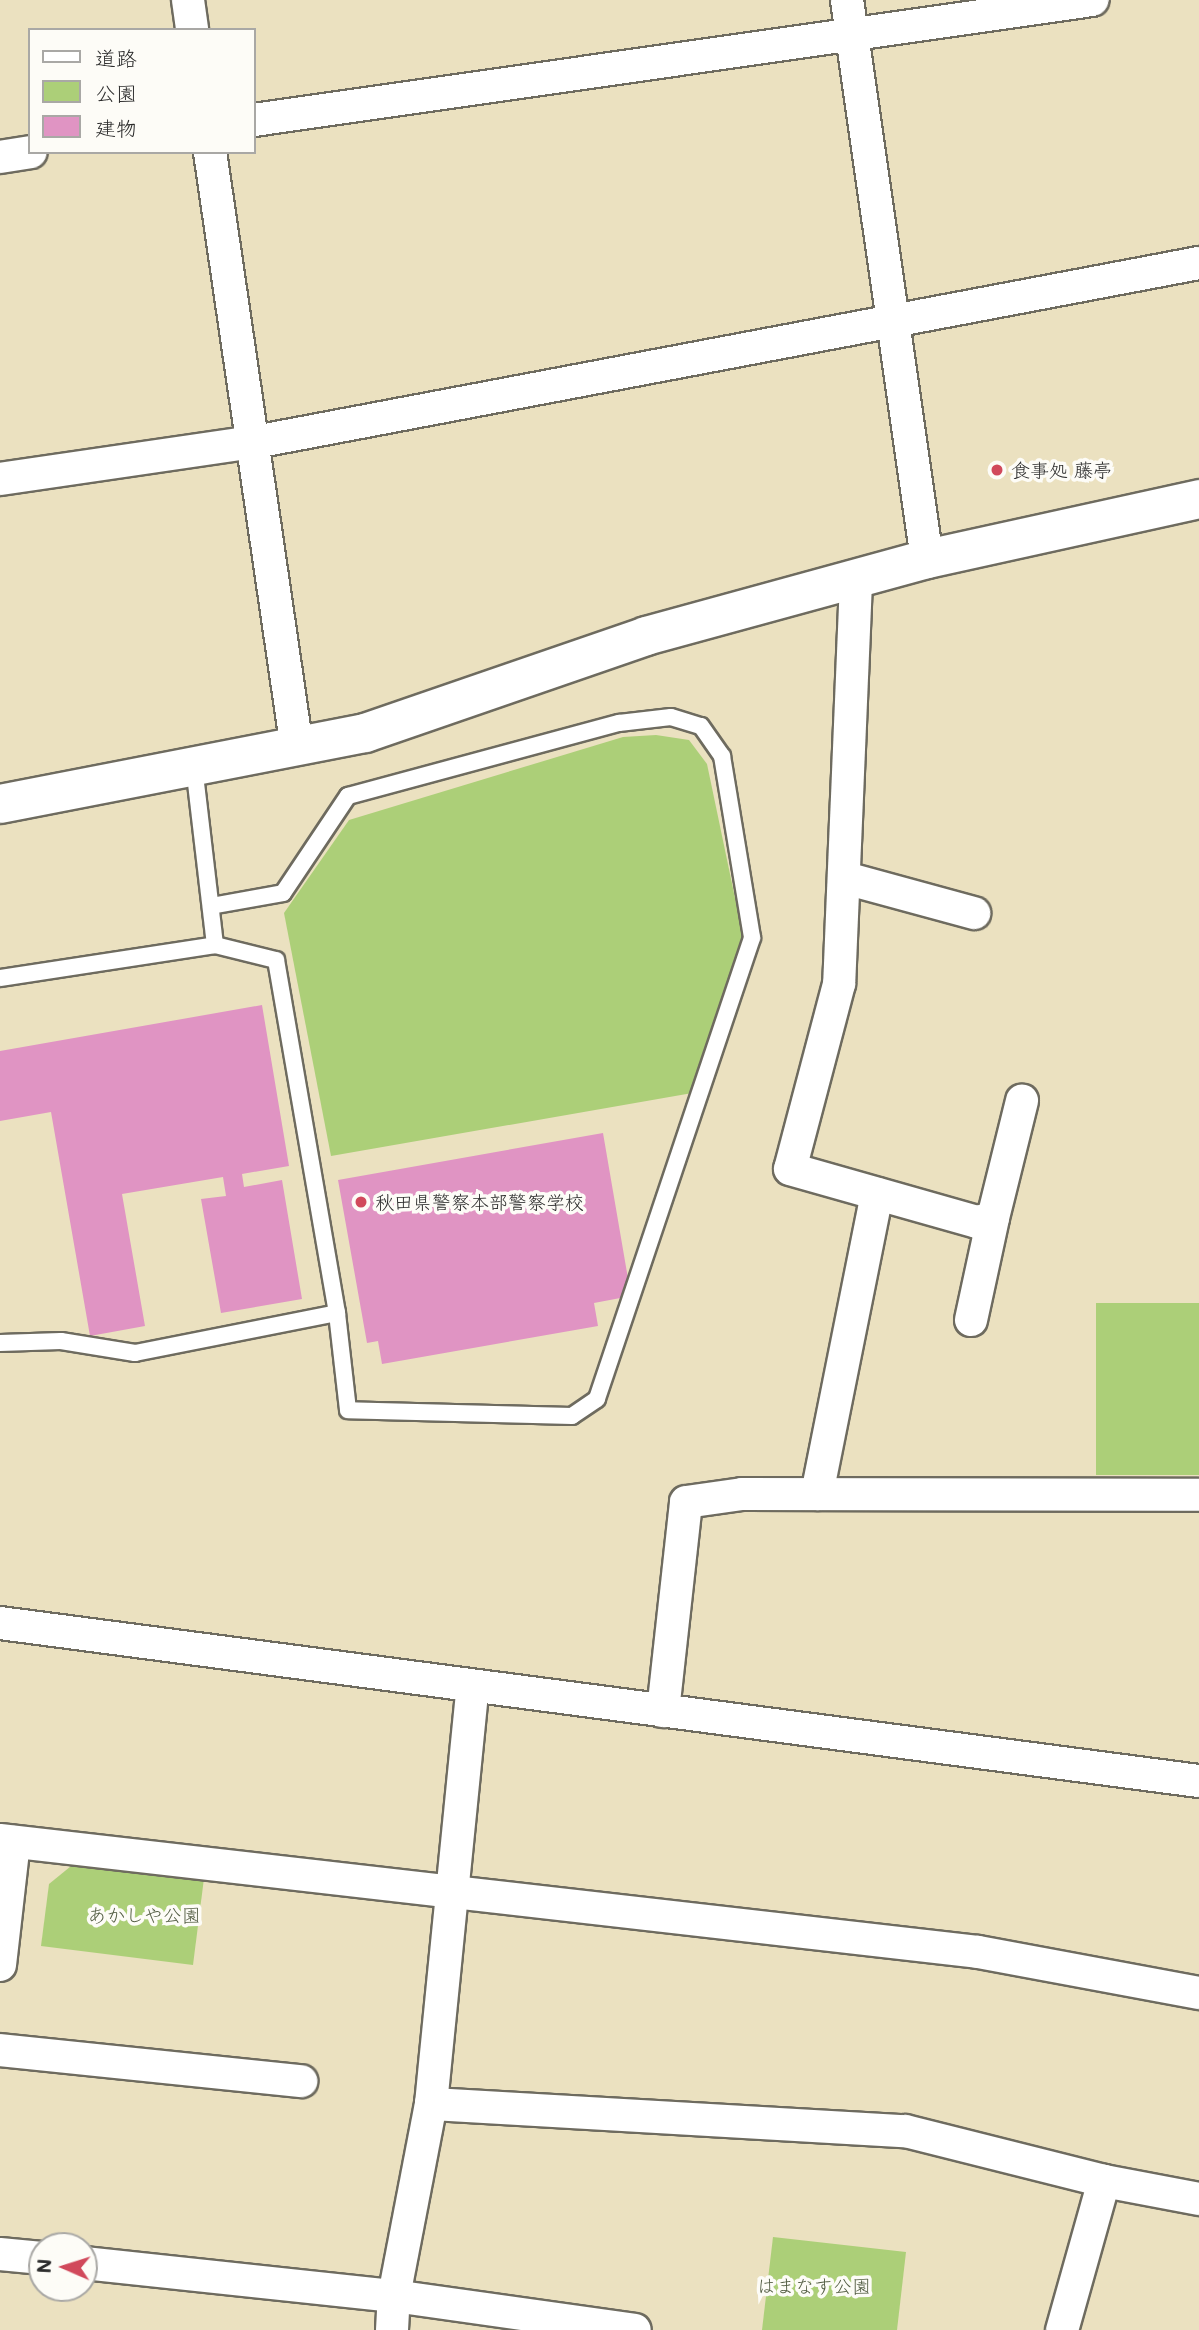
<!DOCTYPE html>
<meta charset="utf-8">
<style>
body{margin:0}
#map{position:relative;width:1199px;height:2330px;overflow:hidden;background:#ebe1c0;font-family:Mali,"Klee One",sans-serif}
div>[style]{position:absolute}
.green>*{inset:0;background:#accf78;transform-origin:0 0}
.building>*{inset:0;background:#e094c3}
.roads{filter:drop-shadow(2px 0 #6e6b5f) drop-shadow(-2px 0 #6e6b5f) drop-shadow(0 2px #6e6b5f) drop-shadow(0 -2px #6e6b5f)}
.service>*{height:16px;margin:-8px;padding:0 8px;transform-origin:8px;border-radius:8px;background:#fff}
.minor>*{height:32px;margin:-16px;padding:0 16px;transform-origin:16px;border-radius:16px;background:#fff}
.tertiary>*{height:38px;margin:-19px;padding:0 19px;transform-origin:19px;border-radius:19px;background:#fff}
.dots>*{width:19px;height:19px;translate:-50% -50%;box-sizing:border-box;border:4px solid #fdfcf7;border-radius:50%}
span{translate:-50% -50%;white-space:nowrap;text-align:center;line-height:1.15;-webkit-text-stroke:7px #fdfcf7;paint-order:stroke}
.poi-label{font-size:19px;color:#2b2b2b}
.left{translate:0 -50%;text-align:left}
.park-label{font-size:19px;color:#525c42}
.legend{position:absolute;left:28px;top:28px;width:228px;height:126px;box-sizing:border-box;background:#fdfcf7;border:2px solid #a9a8a5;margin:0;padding:9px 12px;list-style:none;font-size:21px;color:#2b2b2b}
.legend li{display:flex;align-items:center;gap:14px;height:35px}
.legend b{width:35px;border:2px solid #a9a8a5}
.north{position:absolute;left:28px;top:2232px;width:70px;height:70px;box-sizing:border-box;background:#fdfcf7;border:2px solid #a9a8a5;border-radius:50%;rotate:273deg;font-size:19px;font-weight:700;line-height:28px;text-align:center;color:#2b2b2b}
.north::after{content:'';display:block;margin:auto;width:24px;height:32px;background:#d1495b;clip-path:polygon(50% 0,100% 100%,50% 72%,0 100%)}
</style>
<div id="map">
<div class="green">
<i style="clip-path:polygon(656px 735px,689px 740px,707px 764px,744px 941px,698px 1092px,331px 1156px,284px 913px,349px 820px,623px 737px)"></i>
<i style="left:1199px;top:1303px;width:172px;height:103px;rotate:90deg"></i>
<i style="clip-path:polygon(76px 1862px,204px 1878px,193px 1965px,41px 1946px,49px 1884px)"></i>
<i style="clip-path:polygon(773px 2237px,906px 2252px,897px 2330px,762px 2330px)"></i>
</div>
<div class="building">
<i style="clip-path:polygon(262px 1005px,289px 1166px,242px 1174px,244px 1187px,282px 1180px,302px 1299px,221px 1313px,201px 1199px,226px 1196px,223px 1177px,122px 1194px,145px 1326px,90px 1336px,51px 1112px,0 1121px,0 1051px)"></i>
<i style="clip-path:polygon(603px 1133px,631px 1296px,594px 1303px,598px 1326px,382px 1364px,378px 1341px,367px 1343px,338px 1180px)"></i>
</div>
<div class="roads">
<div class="service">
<i style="left:211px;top:906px;width:73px;rotate:-10.2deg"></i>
<i style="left:283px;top:893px;width:117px;rotate:-56.2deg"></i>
<i style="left:348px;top:796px;width:281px;rotate:-15.1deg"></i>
<i style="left:619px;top:723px;width:52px;rotate:-6.6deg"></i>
<i style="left:671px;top:717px;width:31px;rotate:17deg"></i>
<i style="left:701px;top:726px;width:37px;rotate:55deg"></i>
<i style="left:722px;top:756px;width:184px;rotate:80.6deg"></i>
<i style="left:752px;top:938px;width:486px;rotate:108.6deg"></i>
<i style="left:597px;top:1399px;width:30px;rotate:146deg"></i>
<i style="left:572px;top:1416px;width:224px;rotate:-178.5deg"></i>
<i style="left:348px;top:1410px;width:98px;rotate:-96.5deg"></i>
<i style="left:0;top:978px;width:218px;rotate:-8.7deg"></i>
<i style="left:215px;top:945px;width:179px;rotate:-96.7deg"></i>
<i style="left:0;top:1343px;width:61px;rotate:-1.9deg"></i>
<i style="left:61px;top:1341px;width:75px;rotate:9.2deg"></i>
<i style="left:135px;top:1353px;width:206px;rotate:-11.2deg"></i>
<i style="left:337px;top:1313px;width:358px;rotate:-99.8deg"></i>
<i style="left:276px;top:960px;width:63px;rotate:-166.2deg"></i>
</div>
<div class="minor">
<i style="left:188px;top:0;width:30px;rotate:82deg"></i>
<i style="left:847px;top:0;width:565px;rotate:81.86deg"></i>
<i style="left:254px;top:120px;width:847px;rotate:-8.15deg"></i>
<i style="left:210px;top:152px;width:602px;rotate:81.7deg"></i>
<i style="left:0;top:157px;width:31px;rotate:-9deg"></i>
<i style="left:0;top:479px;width:258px;rotate:-8.3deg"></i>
<i style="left:255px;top:442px;width:961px;rotate:-10.74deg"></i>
<i style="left:856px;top:582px;width:402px;rotate:92.4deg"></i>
<i style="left:839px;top:984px;width:191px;rotate:104.8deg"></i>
<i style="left:790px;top:1169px;width:194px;rotate:15.8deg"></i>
<i style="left:977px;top:1222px;width:16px;rotate:-14deg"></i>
<i style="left:993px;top:1218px;width:121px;rotate:-76.1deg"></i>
<i style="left:845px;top:878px;width:134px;rotate:15.2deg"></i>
<i style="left:971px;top:1320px;width:104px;rotate:-77.8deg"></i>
<i style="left:817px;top:1494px;width:306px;rotate:-78.7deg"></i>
<i style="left:0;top:1623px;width:1209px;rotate:7.51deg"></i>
<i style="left:663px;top:1711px;width:210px;rotate:-83.7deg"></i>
<i style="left:686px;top:1502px;width:57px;rotate:-8.1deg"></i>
<i style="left:742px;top:1494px;width:457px;rotate:0.1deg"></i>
<i style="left:0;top:1840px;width:984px;rotate:6.53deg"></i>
<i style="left:978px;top:1952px;width:225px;rotate:10.5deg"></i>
<i style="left:0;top:1965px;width:124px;rotate:-83.5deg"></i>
<i style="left:0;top:2050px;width:303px;rotate:5.9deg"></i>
<i style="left:431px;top:2104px;width:475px;rotate:3.3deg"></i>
<i style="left:905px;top:2131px;width:205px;rotate:14.1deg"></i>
<i style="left:1104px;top:2181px;width:155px;rotate:105.7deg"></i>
<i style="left:1104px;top:2181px;width:97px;rotate:10.7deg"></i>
<i style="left:0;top:2254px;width:42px;rotate:5.4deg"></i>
<i style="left:84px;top:2263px;width:312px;rotate:6.1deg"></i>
<i style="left:394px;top:2296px;width:243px;rotate:8deg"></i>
<i style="left:392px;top:2330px;width:34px;rotate:-87deg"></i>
<i style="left:394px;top:2296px;width:196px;rotate:-79.1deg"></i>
<i style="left:431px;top:2104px;width:420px;rotate:-84.3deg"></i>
</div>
<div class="tertiary">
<i style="left:0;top:804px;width:372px;rotate:-11deg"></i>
<i style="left:365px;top:733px;width:297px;rotate:-19deg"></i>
<i style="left:646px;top:636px;width:291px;rotate:-15.3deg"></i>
<i style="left:927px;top:559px;width:279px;rotate:-12.4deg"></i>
</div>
</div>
<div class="dots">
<i style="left:997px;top:470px;background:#d1495b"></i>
<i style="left:361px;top:1202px;background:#d1495b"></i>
</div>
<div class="poi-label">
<span class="left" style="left:1011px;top:470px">食事処 藤亭</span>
<span class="left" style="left:375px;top:1202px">秋田県警察本部警察学校</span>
</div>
<div class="park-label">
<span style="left:144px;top:1915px">あかしや公園</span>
<span style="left:814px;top:2286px">はまなす公園</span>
</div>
<ul class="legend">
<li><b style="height:9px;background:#fff"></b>道路</li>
<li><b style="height:19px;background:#accf78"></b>公園</li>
<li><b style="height:19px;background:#e094c3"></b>建物</li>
</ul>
<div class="north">N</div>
</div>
